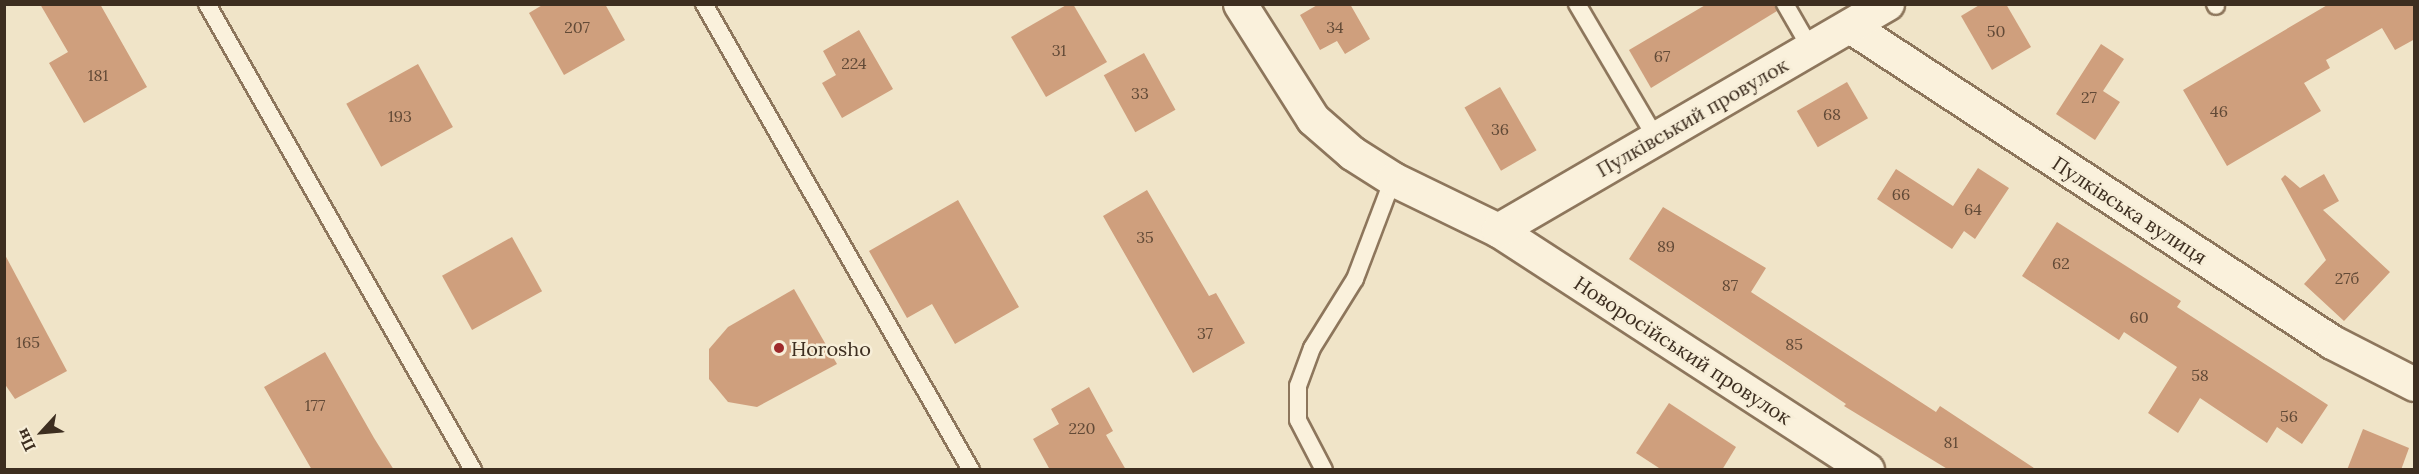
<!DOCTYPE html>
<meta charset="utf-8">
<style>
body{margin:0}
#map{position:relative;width:2419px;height:474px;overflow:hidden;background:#f0e4c8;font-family:Lora,serif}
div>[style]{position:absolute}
.building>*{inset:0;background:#cf9f7d;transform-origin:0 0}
.roads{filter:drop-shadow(2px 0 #8d765c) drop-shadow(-2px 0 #8d765c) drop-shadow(0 2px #8d765c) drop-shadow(0 -2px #8d765c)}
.lane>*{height:16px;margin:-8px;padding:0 8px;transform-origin:8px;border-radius:8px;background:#faf1dc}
.street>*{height:33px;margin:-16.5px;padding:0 16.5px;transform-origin:16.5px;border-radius:16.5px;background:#faf1dc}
.dots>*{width:16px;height:16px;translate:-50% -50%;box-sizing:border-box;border:3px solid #f7eed8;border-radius:50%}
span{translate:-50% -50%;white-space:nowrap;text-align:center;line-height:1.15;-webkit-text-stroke:5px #f7eed8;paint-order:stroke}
.number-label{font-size:16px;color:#624a37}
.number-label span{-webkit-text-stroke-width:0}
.street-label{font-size:20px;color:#3d2e20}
.poi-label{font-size:20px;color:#3d2e20}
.left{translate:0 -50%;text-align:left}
.frame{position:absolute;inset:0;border:6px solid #3d2e20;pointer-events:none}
.north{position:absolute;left:12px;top:402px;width:60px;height:60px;-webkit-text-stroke:4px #f7eed8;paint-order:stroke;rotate:244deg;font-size:16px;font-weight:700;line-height:24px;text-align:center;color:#3d2e20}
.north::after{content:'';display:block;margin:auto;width:21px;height:27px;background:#3d2e20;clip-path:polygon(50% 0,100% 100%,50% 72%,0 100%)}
</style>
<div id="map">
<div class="building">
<i style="clip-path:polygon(40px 4px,100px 4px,147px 87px,84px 123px,49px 63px,68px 52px)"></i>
<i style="clip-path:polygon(544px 4px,605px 4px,625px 40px,564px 75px,529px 13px)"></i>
<i style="clip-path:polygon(1068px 4px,1073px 4px,1107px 62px,1046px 97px,1011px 37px)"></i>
<i style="clip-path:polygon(1319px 4px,1350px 4px,1370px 39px,1345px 54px,1337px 41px,1320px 50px,1300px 15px)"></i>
<i style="clip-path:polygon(1707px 4px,1775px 4px,1777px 11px,1651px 88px,1629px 50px)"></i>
<i style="clip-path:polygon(1981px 4px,2006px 4px,2031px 47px,1992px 70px,1961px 16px)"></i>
<i style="clip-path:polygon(2329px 4px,2415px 4px,2415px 39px,2395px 50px,2382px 28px,2326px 60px,2330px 68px,2304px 83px,2321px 111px,2227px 166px,2183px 90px)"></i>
<i style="clip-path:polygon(859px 30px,893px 89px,842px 118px,822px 83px,836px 75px,823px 51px)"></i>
<i style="clip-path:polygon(2101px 44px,2124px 59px,2103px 91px,2120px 102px,2095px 140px,2056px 114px)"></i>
<i style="left:1144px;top:53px;width:65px;height:46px;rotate:61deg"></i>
<i style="left:418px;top:64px;width:72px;height:82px;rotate:61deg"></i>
<i style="left:1847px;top:82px;width:42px;height:58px;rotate:60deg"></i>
<i style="left:1500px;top:87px;width:73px;height:41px;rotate:60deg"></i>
<i style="clip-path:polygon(1978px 168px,2009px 188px,1975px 239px,1964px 231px,1952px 249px,1877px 199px,1896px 169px,1953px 206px)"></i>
<i style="clip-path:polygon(2324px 174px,2339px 201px,2323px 210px,2390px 272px,2344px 321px,2304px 284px,2326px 260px,2281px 179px,2285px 175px,2300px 188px)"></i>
<i style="clip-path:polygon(1147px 190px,1209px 296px,1216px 293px,1245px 343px,1193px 373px,1103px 216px)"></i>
<i style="clip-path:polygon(958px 200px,1019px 307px,955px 344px,932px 304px,907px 318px,869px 251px)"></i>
<i style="clip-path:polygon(1663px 207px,1766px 268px,1751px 292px,1936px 412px,1940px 406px,2037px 470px,1949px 470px,1844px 406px,1846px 404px,1629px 259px)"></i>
<i style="clip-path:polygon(2057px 222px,2181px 301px,2177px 307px,2328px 405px,2302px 444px,2277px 427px,2267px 443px,2200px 398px,2178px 433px,2148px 413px,2177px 367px,2124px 332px,2119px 340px,2022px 276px)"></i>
<i style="left:512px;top:237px;width:62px;height:80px;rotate:61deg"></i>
<i style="clip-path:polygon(4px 253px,67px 371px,15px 399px,4px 383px)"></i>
<i style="clip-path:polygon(794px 289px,837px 364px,757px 407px,728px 402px,709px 379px,709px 349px,728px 327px)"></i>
<i style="clip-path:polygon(325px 352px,374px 438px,394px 470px,312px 470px,264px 387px)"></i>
<i style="clip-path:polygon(1089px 387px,1113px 431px,1106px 435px,1126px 470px,1050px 470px,1033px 439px,1059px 424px,1051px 409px)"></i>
<i style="clip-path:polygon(1669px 403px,1736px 447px,1722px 470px,1662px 470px,1636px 453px)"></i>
<i style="clip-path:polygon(2363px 429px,2409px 448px,2401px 470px,2347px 470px)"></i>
</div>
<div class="roads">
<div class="lane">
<i style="left:207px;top:4px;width:537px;rotate:60.28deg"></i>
<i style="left:704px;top:4px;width:537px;rotate:60.19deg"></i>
<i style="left:1577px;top:4px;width:156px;rotate:59.5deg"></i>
<i style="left:1785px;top:4px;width:52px;rotate:60deg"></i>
<i style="left:2215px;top:4px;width:2px;rotate:63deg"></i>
<i style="left:1324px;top:470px;width:56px;rotate:-117.5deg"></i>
<i style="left:1298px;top:420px;width:34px;rotate:-90deg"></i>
<i style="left:1298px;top:386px;width:40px;rotate:-69.8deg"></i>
<i style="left:1312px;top:348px;width:81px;rotate:-58.1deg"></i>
<i style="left:1355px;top:279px;width:107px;rotate:-69.2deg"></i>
</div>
<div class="street">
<i style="left:1240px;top:4px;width:136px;rotate:57.6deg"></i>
<i style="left:1313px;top:119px;width:52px;rotate:41.1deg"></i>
<i style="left:1352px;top:153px;width:49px;rotate:32.4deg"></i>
<i style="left:1393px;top:179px;width:117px;rotate:25.9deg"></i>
<i style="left:1498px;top:230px;width:440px;rotate:33deg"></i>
<i style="left:1850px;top:26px;width:576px;rotate:33.25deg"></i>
<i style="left:2332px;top:342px;width:92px;rotate:27.1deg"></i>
<i style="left:1498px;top:230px;width:450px;rotate:-30.2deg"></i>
</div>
</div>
<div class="dots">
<i style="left:779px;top:348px;background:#9e2a2b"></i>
</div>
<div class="number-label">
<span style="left:577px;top:27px">207</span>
<span style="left:1335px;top:27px">34</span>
<span style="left:1996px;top:31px">50</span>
<span style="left:1059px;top:50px">31</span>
<span style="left:1662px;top:56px">67</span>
<span style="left:854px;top:63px">224</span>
<span style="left:98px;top:75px">181</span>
<span style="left:1140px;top:93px">33</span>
<span style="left:2089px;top:97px">27</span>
<span style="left:2219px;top:111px">46</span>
<span style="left:1832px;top:114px">68</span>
<span style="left:400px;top:116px">193</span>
<span style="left:1500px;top:129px">36</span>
<span style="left:1901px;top:194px">66</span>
<span style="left:1973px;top:209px">64</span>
<span style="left:1145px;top:237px">35</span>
<span style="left:1666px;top:246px">89</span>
<span style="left:2061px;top:263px">62</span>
<span style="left:2347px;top:278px">27б</span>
<span style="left:1730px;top:285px">87</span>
<span style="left:2139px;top:317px">60</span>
<span style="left:1205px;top:333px">37</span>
<span style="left:28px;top:342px">165</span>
<span style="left:1794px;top:344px">85</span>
<span style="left:2200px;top:375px">58</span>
<span style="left:315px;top:405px">177</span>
<span style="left:2289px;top:416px">56</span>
<span style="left:1082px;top:428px">220</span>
<span style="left:1951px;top:442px">81</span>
</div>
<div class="street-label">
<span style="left:1692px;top:117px;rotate:-30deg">Пулківський провулок</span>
<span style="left:2130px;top:210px;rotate:33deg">Пулківська вулиця</span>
<span style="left:1683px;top:350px;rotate:33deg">Новоросійський провулок</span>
</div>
<div class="poi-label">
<span class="left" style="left:791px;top:348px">Horosho</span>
</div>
<div class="frame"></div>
<div class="north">Пн</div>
</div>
